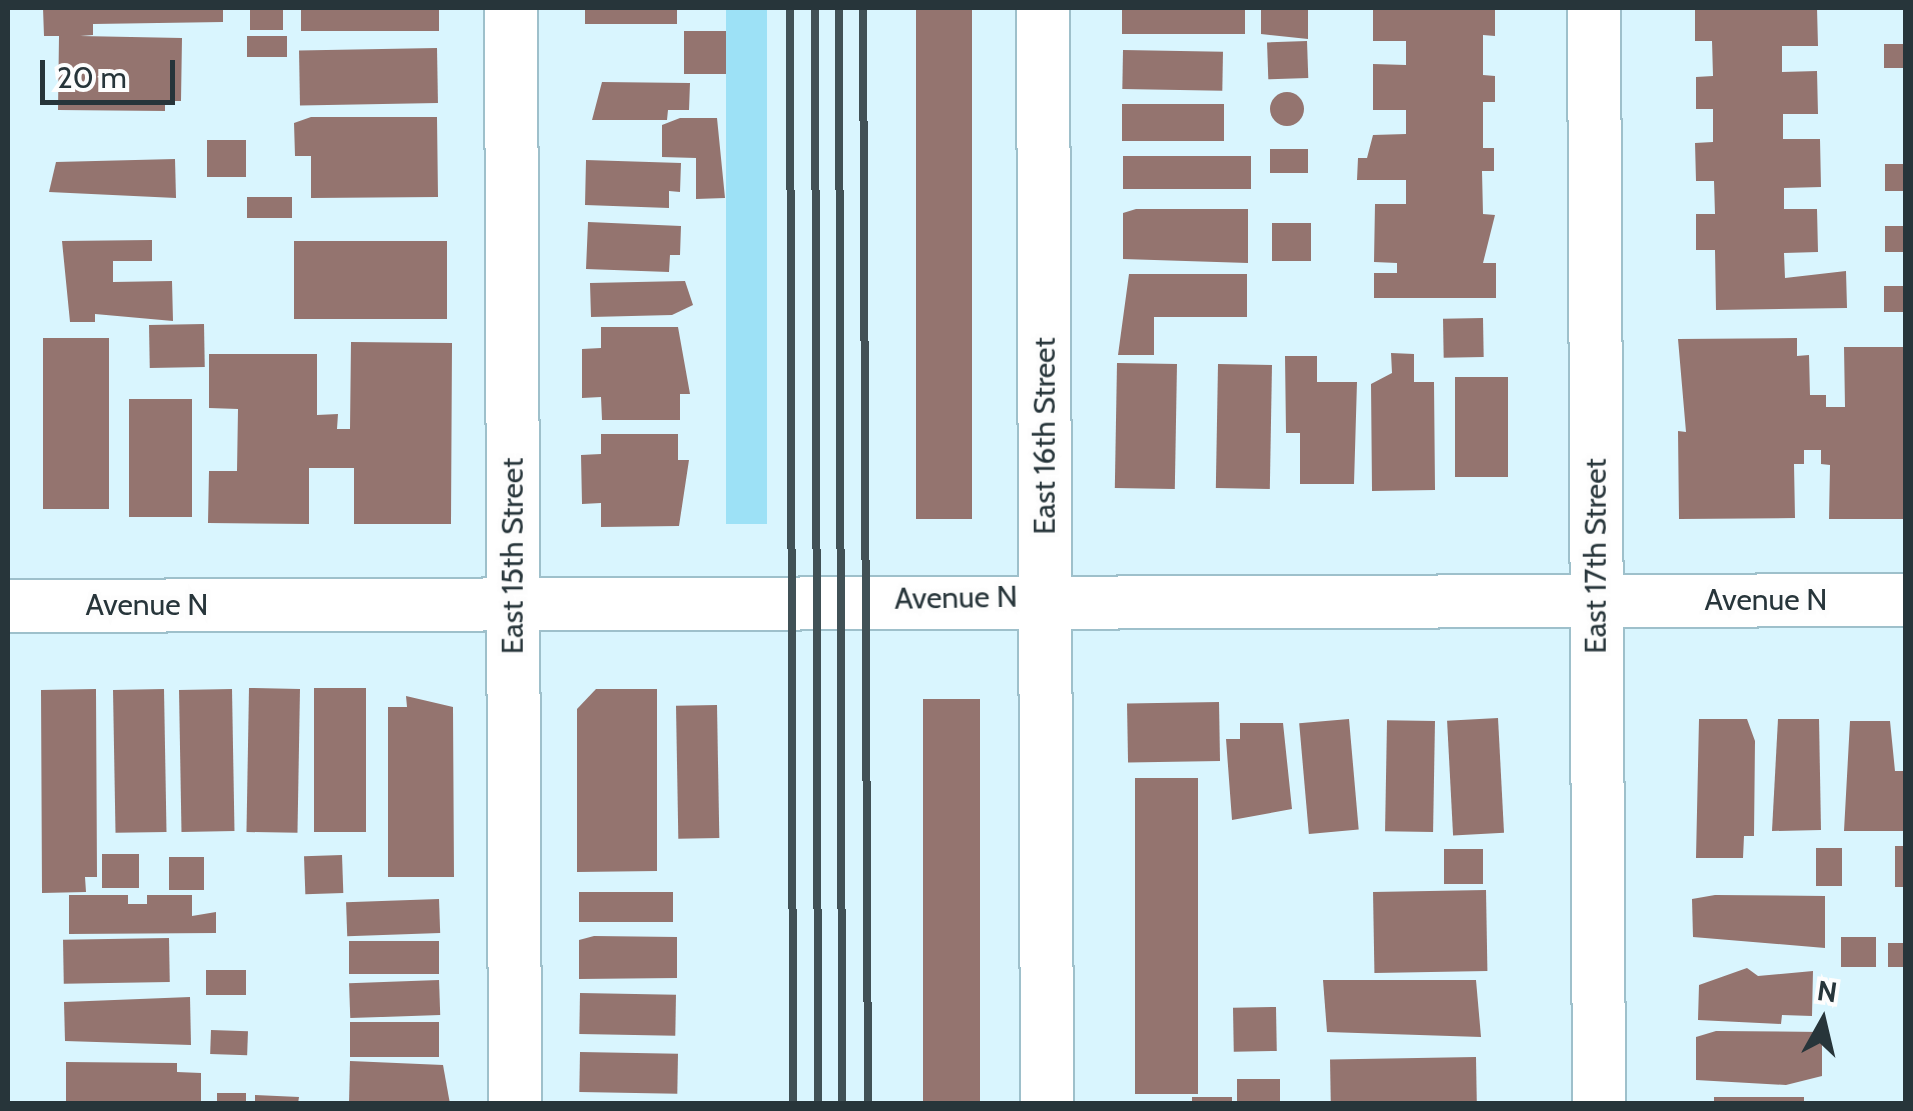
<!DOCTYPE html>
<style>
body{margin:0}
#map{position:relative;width:1913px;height:1111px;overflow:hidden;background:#d9f5fe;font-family:Cabin,sans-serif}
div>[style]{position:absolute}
.green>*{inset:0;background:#9de1f6;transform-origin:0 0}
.building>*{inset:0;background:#94746f;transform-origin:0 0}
.round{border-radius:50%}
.roads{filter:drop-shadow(2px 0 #9ec0cb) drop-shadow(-2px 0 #9ec0cb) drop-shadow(0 2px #9ec0cb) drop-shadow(0 -2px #9ec0cb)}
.minor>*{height:52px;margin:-26px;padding:0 26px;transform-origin:26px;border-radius:26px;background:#fff}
.rail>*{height:8px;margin:-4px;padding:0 4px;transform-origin:4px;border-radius:4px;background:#415156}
span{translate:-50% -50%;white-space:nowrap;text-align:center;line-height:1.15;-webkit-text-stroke:9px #fdfdfd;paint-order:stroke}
.street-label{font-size:30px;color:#27353a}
.frame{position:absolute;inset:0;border:10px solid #27353a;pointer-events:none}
.north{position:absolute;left:1773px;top:971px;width:100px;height:100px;-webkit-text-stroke:8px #fdfdfd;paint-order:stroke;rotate:8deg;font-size:28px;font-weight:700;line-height:40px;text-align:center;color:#27353a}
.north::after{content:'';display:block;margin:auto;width:35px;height:45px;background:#27353a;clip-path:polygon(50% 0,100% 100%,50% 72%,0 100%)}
.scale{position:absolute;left:40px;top:60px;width:135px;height:45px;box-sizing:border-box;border:5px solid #27353a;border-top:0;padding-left:12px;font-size:30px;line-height:35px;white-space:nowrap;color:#27353a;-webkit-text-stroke:8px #fdfdfd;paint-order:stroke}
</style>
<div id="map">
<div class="green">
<i style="left:726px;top:8px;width:41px;height:516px"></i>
</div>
<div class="building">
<i style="clip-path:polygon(43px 8px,223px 8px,223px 22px,93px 24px,93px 35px,80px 36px,182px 38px,181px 101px,165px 101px,165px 111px,58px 110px,59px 36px,44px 36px)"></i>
<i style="left:250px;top:8px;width:33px;height:22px"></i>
<i style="left:301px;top:8px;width:138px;height:23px"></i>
<i style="left:585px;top:8px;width:92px;height:16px"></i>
<i style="left:916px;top:8px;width:56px;height:511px"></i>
<i style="left:1122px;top:8px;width:123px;height:26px"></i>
<i style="clip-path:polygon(1261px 8px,1308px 8px,1308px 39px,1261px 34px)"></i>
<i style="clip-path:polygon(1373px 8px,1495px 8px,1495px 36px,1483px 35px,1483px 75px,1495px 76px,1495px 102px,1483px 102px,1483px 148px,1494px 148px,1494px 171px,1482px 171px,1483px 214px,1495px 215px,1483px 263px,1496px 263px,1496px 298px,1374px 298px,1374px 273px,1397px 273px,1397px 263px,1374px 262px,1375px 204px,1406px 204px,1406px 180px,1357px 180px,1358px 158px,1367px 158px,1373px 135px,1406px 134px,1406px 110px,1373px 110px,1373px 64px,1406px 65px,1406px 41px,1373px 41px)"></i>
<i style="clip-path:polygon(1695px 8px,1817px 8px,1818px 46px,1782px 46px,1782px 72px,1817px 71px,1818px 114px,1783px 114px,1783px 139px,1820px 139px,1821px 187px,1784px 188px,1784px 209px,1817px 209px,1818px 252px,1784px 253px,1785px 278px,1846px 271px,1847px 308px,1716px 310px,1715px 250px,1696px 250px,1696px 214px,1715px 214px,1714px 181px,1696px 181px,1695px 143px,1713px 142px,1713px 109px,1696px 109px,1696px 77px,1713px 76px,1712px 41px,1695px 41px)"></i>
<i style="left:684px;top:31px;width:42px;height:43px"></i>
<i style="left:247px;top:36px;width:40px;height:21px"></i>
<i style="left:1307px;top:41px;width:37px;height:40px;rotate:88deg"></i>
<i style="left:1906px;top:44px;width:24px;height:22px;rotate:90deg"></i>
<i style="left:437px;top:48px;width:55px;height:138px;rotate:89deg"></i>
<i style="left:1123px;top:50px;width:100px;height:39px;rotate:1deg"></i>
<i style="clip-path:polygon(602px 82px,690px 83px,689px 110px,668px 110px,667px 120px,592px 120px)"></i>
<i class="round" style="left:1270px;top:92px;width:34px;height:34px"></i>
<i style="left:1224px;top:104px;width:37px;height:102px;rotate:90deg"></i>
<i style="clip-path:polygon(311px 117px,437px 117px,438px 197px,311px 198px,311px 156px,295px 156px,294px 123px)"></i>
<i style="clip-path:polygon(680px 118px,717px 118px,725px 198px,696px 199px,696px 158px,662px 157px,662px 125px)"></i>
<i style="left:207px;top:140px;width:39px;height:37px"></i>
<i style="left:1308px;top:149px;width:24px;height:38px;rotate:90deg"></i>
<i style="left:1251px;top:156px;width:33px;height:128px;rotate:90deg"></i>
<i style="clip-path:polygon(175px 159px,176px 198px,49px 192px,56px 162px)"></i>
<i style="clip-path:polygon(586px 160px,681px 163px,680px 192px,669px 191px,669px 208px,585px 205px)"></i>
<i style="left:1906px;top:164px;width:27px;height:21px;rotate:90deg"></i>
<i style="left:247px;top:197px;width:45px;height:21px"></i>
<i style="clip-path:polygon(1136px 209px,1248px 209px,1248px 263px,1123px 259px,1123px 213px)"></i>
<i style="clip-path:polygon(588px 222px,681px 226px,680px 255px,670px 255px,669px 272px,586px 269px)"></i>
<i style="left:1272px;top:223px;width:39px;height:38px"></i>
<i style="left:1906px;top:226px;width:26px;height:21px;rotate:90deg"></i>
<i style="clip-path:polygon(152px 240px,152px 261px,113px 261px,113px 282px,172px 281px,173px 321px,95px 314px,95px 322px,70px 322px,62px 241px)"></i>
<i style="left:294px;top:241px;width:153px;height:78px"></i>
<i style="clip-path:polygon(1129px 274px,1247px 274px,1247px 317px,1154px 317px,1154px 355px,1118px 355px)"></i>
<i style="clip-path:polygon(685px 281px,693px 305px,672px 315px,591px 317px,590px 283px)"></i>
<i style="left:1906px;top:286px;width:26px;height:22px;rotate:90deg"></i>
<i style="left:1483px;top:318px;width:39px;height:40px;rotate:89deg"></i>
<i style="left:204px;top:324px;width:43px;height:55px;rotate:89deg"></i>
<i style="clip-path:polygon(601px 327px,678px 327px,690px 394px,680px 394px,680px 420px,602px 420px,601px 397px,582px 398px,582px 349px,601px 348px)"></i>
<i style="left:43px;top:338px;width:66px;height:171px"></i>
<i style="clip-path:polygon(1797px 338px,1797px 356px,1809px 355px,1810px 395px,1826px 395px,1826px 407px,1845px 407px,1844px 347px,1906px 347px,1906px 519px,1829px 519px,1830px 465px,1821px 464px,1821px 450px,1804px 450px,1804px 464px,1794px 464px,1795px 518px,1679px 519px,1678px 431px,1686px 432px,1678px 339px)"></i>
<i style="clip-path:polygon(351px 342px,452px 343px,451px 524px,354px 524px,354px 468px,309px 468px,309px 524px,208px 523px,209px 471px,237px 471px,238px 409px,209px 408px,209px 354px,317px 354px,317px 415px,338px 414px,337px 429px,350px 429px)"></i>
<i style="clip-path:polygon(1391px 353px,1414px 354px,1414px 382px,1434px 382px,1435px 490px,1372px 491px,1371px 384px,1392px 373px)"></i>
<i style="clip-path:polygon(1285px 356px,1317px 356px,1317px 382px,1357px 382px,1354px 484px,1300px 484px,1300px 433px,1286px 433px)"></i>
<i style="left:1117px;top:363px;width:60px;height:125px;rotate:1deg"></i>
<i style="left:1218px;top:364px;width:54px;height:124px;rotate:1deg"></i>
<i style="left:1455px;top:377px;width:53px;height:100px"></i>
<i style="left:129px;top:399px;width:63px;height:118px"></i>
<i style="clip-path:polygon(601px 434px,678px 434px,678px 460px,689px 460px,679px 526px,601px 527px,601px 503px,582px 504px,581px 455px,601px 454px)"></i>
<i style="left:249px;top:688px;width:51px;height:144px;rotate:1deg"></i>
<i style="left:314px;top:688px;width:52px;height:144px"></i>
<i style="clip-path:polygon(96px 689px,97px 877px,85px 877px,86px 892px,42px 893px,41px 690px)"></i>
<i style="left:164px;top:689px;width:143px;height:51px;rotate:89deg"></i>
<i style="left:232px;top:689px;width:142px;height:53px;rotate:89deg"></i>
<i style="clip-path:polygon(596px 689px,657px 689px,657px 871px,577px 872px,577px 709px)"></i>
<i style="clip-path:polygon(406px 696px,453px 707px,454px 877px,388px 877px,388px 707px,407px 707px)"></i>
<i style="left:980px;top:699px;width:405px;height:57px;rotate:90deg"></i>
<i style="left:1219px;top:702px;width:59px;height:92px;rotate:89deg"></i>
<i style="left:717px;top:705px;width:133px;height:41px;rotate:89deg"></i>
<i style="left:1498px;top:718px;width:115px;height:51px;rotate:87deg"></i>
<i style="left:1349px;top:719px;width:111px;height:50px;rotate:85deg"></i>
<i style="clip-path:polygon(1699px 719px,1747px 719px,1755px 741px,1754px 836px,1744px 836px,1743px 858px,1696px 858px)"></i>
<i style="clip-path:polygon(1778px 719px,1819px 719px,1821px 830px,1772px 831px)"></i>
<i style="left:1435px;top:721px;width:111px;height:48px;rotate:91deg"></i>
<i style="clip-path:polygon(1850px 721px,1890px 721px,1895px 771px,1903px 771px,1903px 831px,1844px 831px)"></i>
<i style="clip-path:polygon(1240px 723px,1283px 723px,1292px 809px,1232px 820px,1226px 739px,1240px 739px)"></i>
<i style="left:1135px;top:778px;width:63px;height:316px"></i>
<i style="left:1895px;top:846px;width:11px;height:41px"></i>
<i style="left:1816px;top:848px;width:26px;height:38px"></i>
<i style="left:1444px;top:849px;width:39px;height:35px"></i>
<i style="left:102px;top:854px;width:37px;height:34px"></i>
<i style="left:342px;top:855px;width:38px;height:38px;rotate:88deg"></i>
<i style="left:169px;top:857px;width:35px;height:33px"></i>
<i style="left:1486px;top:890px;width:81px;height:113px;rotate:89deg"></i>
<i style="left:673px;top:892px;width:30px;height:94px;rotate:90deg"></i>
<i style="clip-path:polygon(69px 895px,128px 895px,128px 904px,147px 904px,147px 895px,192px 895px,192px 916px,216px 912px,216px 933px,69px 934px)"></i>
<i style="clip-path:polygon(1715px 895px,1825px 896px,1825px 948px,1693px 937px,1692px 899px)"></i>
<i style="left:439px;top:899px;width:34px;height:93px;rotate:88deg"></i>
<i style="clip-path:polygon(594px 936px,677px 937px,677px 978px,579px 979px,579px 940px)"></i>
<i style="left:1841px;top:937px;width:35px;height:30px"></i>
<i style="left:169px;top:938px;width:44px;height:106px;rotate:89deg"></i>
<i style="left:349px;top:941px;width:90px;height:33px"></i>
<i style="left:1906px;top:943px;width:24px;height:18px;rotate:90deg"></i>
<i style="clip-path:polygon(1747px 968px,1758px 976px,1813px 971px,1812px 1016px,1782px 1015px,1781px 1024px,1698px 1020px,1699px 985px)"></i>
<i style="left:206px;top:970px;width:40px;height:25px"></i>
<i style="left:439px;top:980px;width:35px;height:90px;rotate:88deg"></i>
<i style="clip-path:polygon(1323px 980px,1476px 980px,1481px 1037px,1327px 1032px)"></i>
<i style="left:580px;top:993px;width:96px;height:41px;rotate:1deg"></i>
<i style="clip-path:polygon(190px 997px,191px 1045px,65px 1041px,64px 1002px)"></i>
<i style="left:1276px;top:1007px;width:44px;height:43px;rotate:89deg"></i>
<i style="left:439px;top:1022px;width:35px;height:89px;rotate:90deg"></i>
<i style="left:211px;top:1030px;width:37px;height:24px;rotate:2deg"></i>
<i style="clip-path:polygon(1716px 1031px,1822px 1032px,1822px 1076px,1786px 1085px,1696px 1080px,1696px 1037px)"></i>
<i style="left:580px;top:1052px;width:98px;height:40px;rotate:1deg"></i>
<i style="left:1476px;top:1057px;width:47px;height:146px;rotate:89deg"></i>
<i style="clip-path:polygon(350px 1061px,443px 1065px,450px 1104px,349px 1104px)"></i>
<i style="clip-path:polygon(66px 1062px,177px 1063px,177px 1072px,201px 1073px,201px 1104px,66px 1103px)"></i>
<i style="left:1237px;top:1079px;width:43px;height:25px"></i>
<i style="left:217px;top:1093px;width:29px;height:11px"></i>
<i style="clip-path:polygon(255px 1095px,299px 1097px,298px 1104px,255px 1104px)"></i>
<i style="left:1192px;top:1097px;width:40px;height:7px"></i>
<i style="left:1714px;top:1097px;width:90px;height:7px"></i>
</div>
<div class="roads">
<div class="minor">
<i style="left:511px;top:8px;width:1096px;rotate:89.79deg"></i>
<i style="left:1043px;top:8px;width:1096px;rotate:89.79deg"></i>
<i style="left:1594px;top:8px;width:1096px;rotate:89.74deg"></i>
<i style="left:8px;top:606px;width:1898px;rotate:-0.18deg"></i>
</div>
</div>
<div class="rail">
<i style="left:790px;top:8px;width:1096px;rotate:89.84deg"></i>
<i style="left:815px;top:8px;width:1096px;rotate:89.84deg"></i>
<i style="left:839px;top:8px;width:1096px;rotate:89.84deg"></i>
<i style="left:863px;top:8px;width:1096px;rotate:89.74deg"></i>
</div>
<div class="street-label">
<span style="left:1045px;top:436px;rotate:-90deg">East 16th Street</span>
<span style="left:513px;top:556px;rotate:-90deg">East 15th Street</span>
<span style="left:1596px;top:556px;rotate:-90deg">East 17th Street</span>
<span style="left:956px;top:598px;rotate:-1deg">Avenue N</span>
<span style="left:1766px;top:600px">Avenue N</span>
<span style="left:147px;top:605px">Avenue N</span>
</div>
<div class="frame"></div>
<div class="north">N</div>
<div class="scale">20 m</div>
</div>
